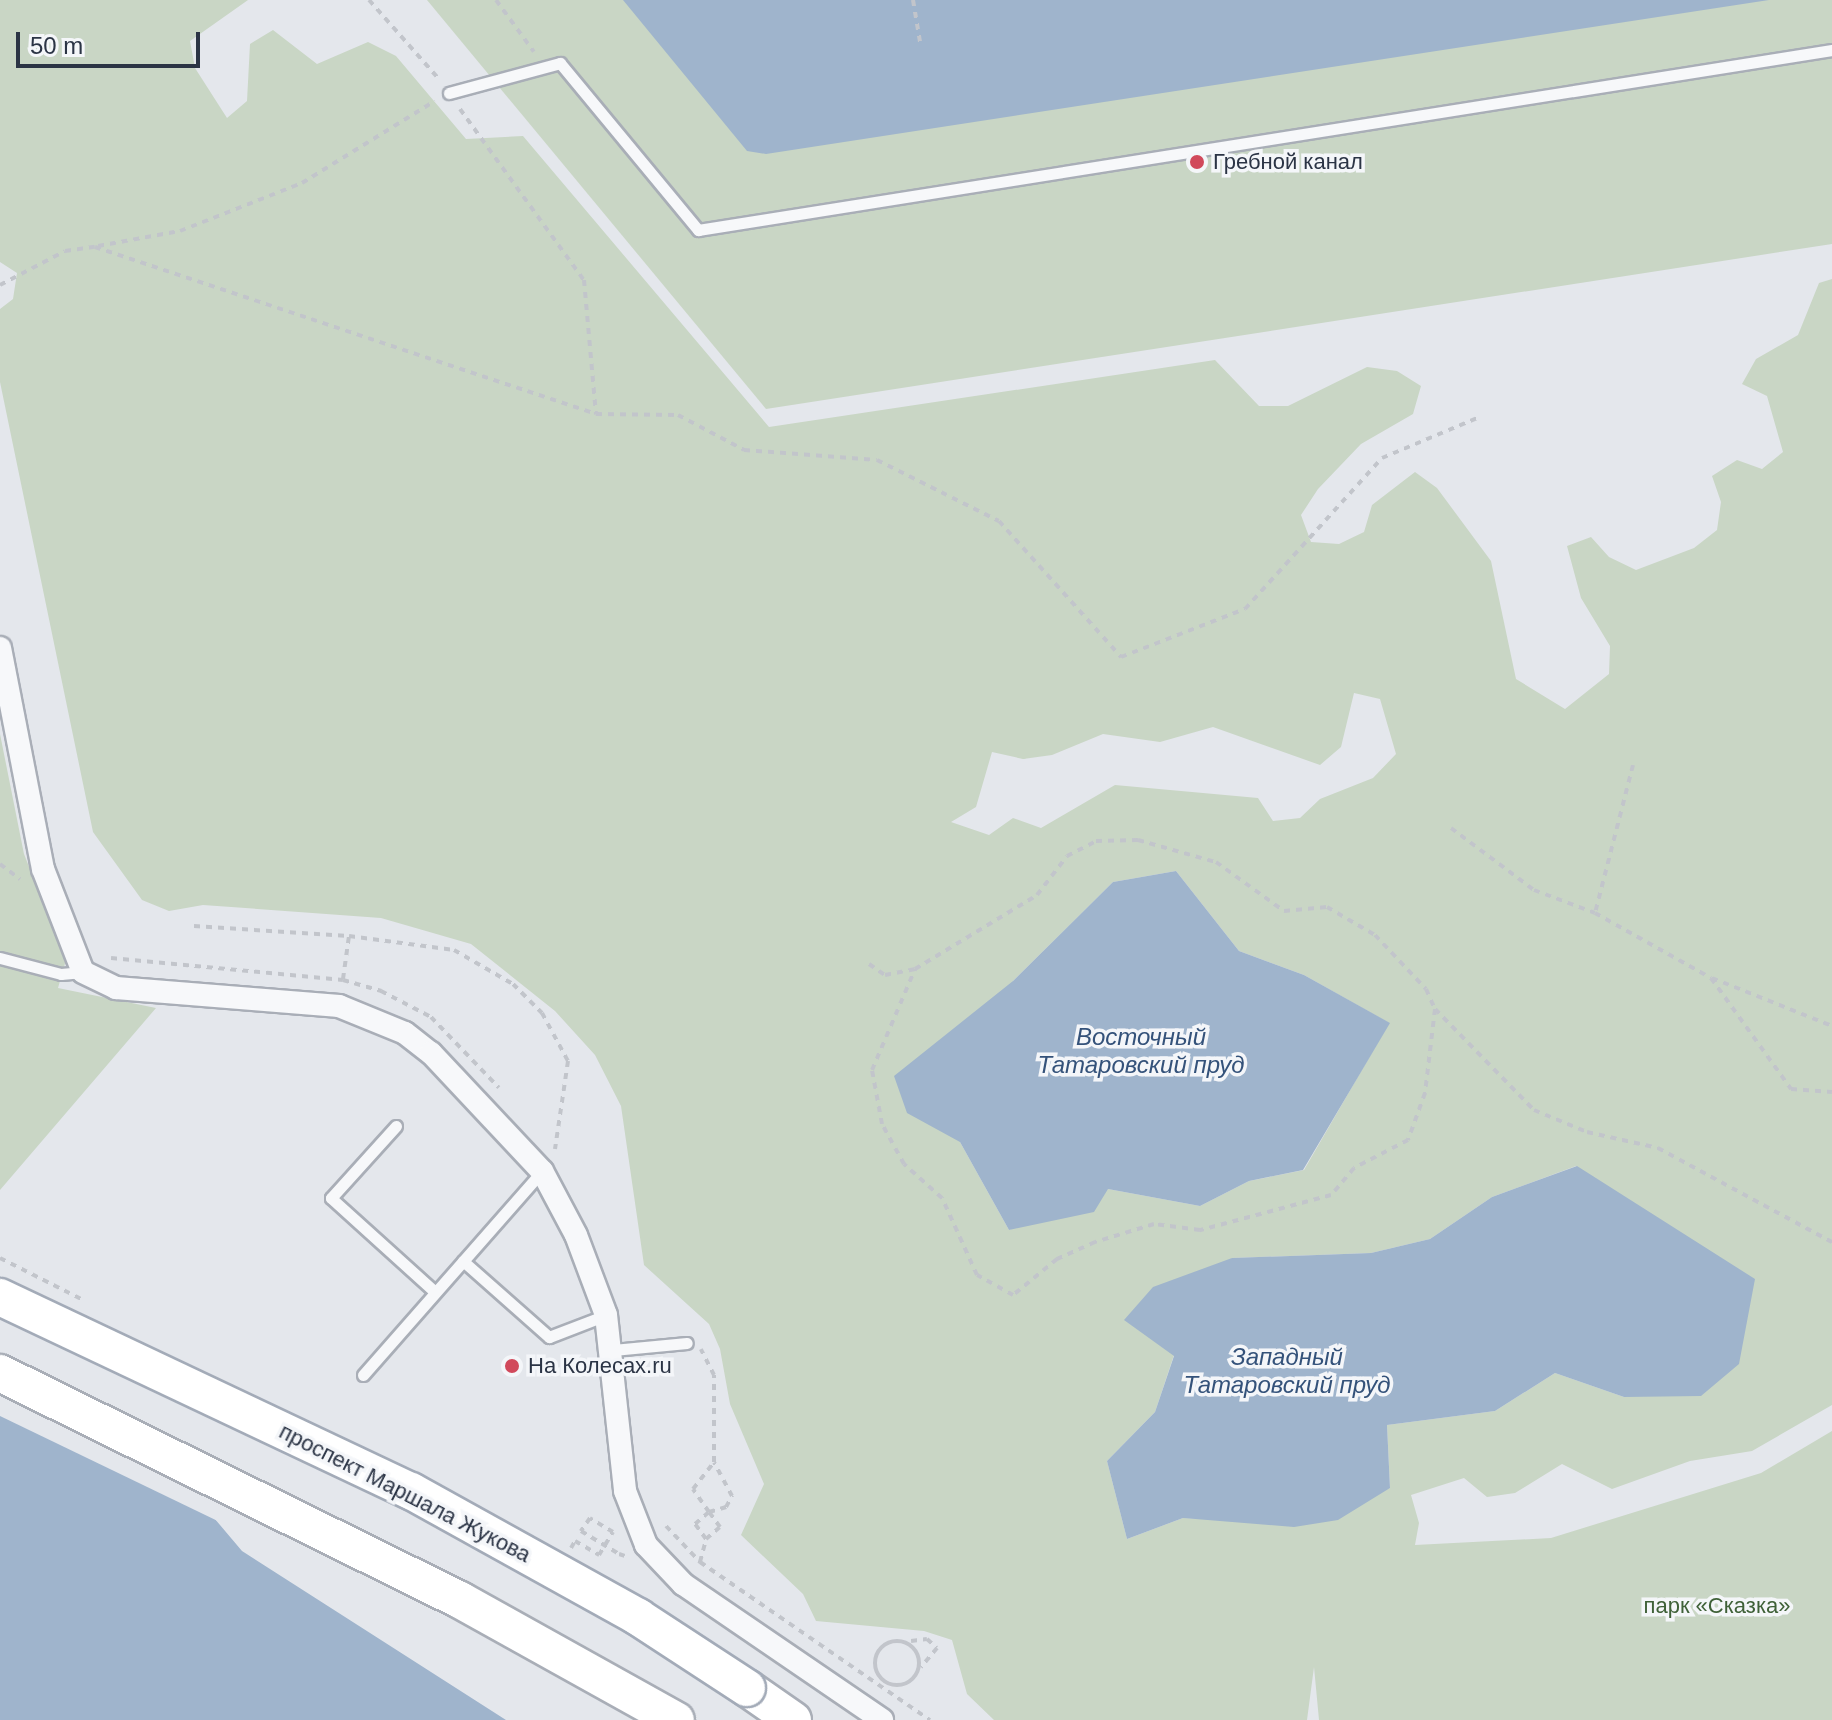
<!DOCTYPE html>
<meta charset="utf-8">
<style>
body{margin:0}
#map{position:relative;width:1832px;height:1720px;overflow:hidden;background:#e4e7ec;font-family:Arial,sans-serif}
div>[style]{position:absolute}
.green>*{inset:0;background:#c9d6c5}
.water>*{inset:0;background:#9fb4cc}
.pier>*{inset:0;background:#e4e7ec}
.path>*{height:4px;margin-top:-2px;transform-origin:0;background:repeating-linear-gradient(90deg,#c2c5cb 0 6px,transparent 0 12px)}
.path>.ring{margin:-2px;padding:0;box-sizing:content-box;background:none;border:4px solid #c2c5cb;border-radius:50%}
.roads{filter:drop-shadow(2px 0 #a9aeb7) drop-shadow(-2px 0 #a9aeb7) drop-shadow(0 2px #a9aeb7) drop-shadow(0 -2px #a9aeb7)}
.lane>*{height:11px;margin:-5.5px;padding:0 5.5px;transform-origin:5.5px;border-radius:5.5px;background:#f7f8fa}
.street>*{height:22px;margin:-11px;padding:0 11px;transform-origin:11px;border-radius:11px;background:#f7f8fa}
.primary>*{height:36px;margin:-18px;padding:0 18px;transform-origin:18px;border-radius:18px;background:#fff}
.bridges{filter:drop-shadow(2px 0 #a3abb8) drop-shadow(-2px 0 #a3abb8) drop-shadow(0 2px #a3abb8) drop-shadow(0 -2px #a3abb8)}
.primary-bridge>*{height:36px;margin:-18px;padding:0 18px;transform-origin:18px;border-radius:18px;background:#fff}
.dots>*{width:22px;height:22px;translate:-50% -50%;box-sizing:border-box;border:4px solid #f4f6f9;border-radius:50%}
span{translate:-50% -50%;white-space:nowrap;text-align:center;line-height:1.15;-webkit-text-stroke:7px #f4f6f9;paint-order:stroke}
.poi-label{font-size:22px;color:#2b3445}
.left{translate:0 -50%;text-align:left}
.street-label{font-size:22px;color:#2b3445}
.park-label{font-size:22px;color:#3f6138}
.water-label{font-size:24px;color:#34527a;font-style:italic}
.scale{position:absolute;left:16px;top:32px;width:184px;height:36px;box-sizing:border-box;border:4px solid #2b3445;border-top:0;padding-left:10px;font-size:24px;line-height:28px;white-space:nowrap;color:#2b3445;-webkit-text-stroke:6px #f4f6f9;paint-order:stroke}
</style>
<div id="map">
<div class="green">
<i style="clip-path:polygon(evenodd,0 0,248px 0,190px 41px,195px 68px,227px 118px,247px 101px,250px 44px,273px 30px,317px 64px,368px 42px,396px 56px,466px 139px,523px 136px,769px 427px,1215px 360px,1259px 406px,1288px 406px,1367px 367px,1397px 371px,1421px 386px,1413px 414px,1361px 444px,1318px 489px,1301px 515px,1311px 542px,1339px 544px,1364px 532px,1372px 505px,1415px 472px,1437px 488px,1491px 561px,1516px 679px,1565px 709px,1609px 674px,1610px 646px,1581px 598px,1567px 546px,1591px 537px,1609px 557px,1636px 570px,1694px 548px,1717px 530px,1721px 502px,1712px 476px,1737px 460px,1762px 469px,1783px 452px,1767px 396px,1742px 384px,1756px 359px,1798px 335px,1819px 283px,1832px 279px,1832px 1405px,1752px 1451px,1690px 1461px,1612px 1489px,1562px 1464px,1515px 1493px,1487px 1497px,1464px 1478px,1411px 1495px,1419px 1523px,1415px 1545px,1551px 1538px,1761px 1473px,1832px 1431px,1832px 1720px,1319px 1720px,1314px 1667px,1307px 1720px,994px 1720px,967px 1694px,952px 1640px,924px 1631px,816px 1621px,803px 1594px,741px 1535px,764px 1484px,730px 1404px,720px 1349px,709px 1324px,644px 1265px,621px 1106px,595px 1055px,555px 1011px,471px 944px,381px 918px,203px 905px,169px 911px,142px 900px,93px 832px,0 382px,0 309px,13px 299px,17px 273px,0 262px,0 0,1354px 693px,1380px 699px,1396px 754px,1373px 778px,1320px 799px,1300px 818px,1273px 821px,1258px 798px,1115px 785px,1041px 828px,1013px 818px,989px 835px,951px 822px,976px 807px,992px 752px,1023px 759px,1052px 755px,1103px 734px,1160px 742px,1213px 727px,1320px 765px,1341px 747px,1354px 693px,0 0,1176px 871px,1239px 951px,1304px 975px,1389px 1023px,1304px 1170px,1249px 1181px,1200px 1206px,1108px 1189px,1009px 1230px,960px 1142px,1013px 981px,1113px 882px,1176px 871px,0 0,1576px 1166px,1654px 1221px,1624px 1397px,1555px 1373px,1495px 1411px,1387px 1425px,1390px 1488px,1233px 1520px,1183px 1518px,1127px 1539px,1107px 1461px,1155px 1412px,1174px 1355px,1232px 1258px,1371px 1253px,1430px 1239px,1492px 1197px,1576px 1166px)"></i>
<i style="clip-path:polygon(427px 0,1832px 0,1832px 244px,766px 409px)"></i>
<i style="clip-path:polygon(0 734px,24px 854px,66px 960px,58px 988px,156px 1008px,0 1190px)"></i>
</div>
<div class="water">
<i style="clip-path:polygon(623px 0,1769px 0,766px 154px,747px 151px)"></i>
<i style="clip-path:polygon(1176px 871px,1239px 951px,1304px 975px,1390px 1023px,1303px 1170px,1249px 1181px,1200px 1206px,1108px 1189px,1094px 1212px,1009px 1230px,960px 1142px,907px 1113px,894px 1076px,1013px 981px,1113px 882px)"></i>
<i style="clip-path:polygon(1577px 1166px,1755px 1279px,1739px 1364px,1701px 1396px,1624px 1397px,1555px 1373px,1495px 1411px,1387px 1425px,1390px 1488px,1338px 1520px,1294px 1527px,1183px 1518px,1127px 1539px,1107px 1461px,1155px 1412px,1174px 1356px,1124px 1320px,1153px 1287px,1232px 1258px,1371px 1253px,1430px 1239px,1492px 1197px)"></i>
<i style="clip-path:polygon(0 1265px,242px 1551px,506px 1720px,0 1720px)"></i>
</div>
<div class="pier">
<i style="clip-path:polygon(0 1261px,3px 1262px,226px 1525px,0 1416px)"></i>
</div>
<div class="path">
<i style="left:369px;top:0;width:106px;rotate:48.5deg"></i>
<i style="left:496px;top:0;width:64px;rotate:53.8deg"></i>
<i style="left:913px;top:0;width:43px;rotate:80.5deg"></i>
<i style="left:460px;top:109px;width:211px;rotate:54.1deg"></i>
<i style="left:584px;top:280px;width:135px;rotate:84.9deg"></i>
<i style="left:98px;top:246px;width:83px;rotate:-10.4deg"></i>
<i style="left:180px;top:231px;width:131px;rotate:-21.5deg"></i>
<i style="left:302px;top:183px;width:156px;rotate:-31.7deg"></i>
<i style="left:0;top:285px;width:73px;rotate:-27.6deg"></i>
<i style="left:65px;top:251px;width:30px;rotate:-8deg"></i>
<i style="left:95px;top:247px;width:528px;rotate:18.43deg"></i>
<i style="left:596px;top:414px;width:82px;rotate:0.7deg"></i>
<i style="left:678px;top:415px;width:75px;rotate:27.9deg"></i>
<i style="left:744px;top:450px;width:133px;rotate:4.3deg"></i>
<i style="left:877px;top:460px;width:136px;rotate:26.6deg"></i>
<i style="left:999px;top:521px;width:183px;rotate:48.1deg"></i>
<i style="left:1121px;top:657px;width:133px;rotate:-21.2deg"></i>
<i style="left:1245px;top:609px;width:204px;rotate:-47.8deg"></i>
<i style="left:1382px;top:458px;width:103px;rotate:-22.8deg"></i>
<i style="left:1633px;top:765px;width:153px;rotate:104.4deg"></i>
<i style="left:1595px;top:913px;width:133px;rotate:29.3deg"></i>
<i style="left:1711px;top:978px;width:137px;rotate:54.2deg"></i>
<i style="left:1791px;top:1089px;width:41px;rotate:4.2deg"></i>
<i style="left:1451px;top:828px;width:104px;rotate:36.8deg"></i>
<i style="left:1534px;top:890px;width:65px;rotate:20.7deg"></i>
<i style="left:0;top:864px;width:25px;rotate:37deg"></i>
<i style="left:194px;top:926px;width:155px;rotate:3.7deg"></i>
<i style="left:111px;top:958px;width:233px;rotate:5.4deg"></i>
<i style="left:343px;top:980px;width:40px;rotate:16deg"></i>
<i style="left:381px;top:991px;width:56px;rotate:27.5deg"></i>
<i style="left:431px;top:1017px;width:98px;rotate:46.2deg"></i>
<i style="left:869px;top:964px;width:19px;rotate:35deg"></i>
<i style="left:885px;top:975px;width:31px;rotate:-11deg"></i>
<i style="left:915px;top:969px;width:143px;rotate:-31.2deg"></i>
<i style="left:1037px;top:895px;width:49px;rotate:-52.4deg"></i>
<i style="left:1067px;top:856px;width:33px;rotate:-27deg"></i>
<i style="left:1096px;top:841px;width:42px;rotate:-1.4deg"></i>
<i style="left:1138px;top:840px;width:81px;rotate:15.8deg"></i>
<i style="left:1216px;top:862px;width:84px;rotate:35.8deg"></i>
<i style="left:1284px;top:911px;width:43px;rotate:-5.3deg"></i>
<i style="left:1327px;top:907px;width:56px;rotate:30.3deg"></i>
<i style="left:1375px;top:935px;width:74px;rotate:46.6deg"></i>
<i style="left:1426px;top:989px;width:22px;rotate:66deg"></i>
<i style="left:1435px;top:1009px;width:85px;rotate:96.8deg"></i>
<i style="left:1425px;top:1093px;width:50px;rotate:109.9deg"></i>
<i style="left:1408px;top:1140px;width:61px;rotate:152.6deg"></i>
<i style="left:1354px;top:1168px;width:35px;rotate:130deg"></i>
<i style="left:1331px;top:1195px;width:136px;rotate:165deg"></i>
<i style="left:1200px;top:1230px;width:46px;rotate:-172.6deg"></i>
<i style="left:1154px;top:1224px;width:62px;rotate:163deg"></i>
<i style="left:1095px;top:1242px;width:42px;rotate:155.9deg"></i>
<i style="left:1057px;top:1259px;width:57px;rotate:140.7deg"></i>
<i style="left:1013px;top:1295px;width:41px;rotate:-150.9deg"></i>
<i style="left:977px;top:1275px;width:85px;rotate:-114.4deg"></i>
<i style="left:942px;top:1198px;width:51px;rotate:-138.2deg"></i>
<i style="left:904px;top:1164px;width:46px;rotate:-118.8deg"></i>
<i style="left:882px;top:1124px;width:55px;rotate:-100.5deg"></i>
<i style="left:872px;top:1070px;width:110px;rotate:-66.9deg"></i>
<i style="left:1712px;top:978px;width:129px;rotate:21.8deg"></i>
<i style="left:343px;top:979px;width:43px;rotate:-82.1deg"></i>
<i style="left:349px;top:936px;width:106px;rotate:7.6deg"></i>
<i style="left:454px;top:950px;width:68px;rotate:30deg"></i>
<i style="left:513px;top:984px;width:41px;rotate:45deg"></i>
<i style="left:542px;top:1013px;width:55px;rotate:61.6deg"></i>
<i style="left:568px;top:1061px;width:89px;rotate:98.4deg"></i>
<i style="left:1435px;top:1009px;width:141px;rotate:45.6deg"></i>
<i style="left:1534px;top:1110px;width:57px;rotate:22.5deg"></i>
<i style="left:1587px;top:1132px;width:73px;rotate:12.7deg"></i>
<i style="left:1658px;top:1148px;width:198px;rotate:28.4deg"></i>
<i style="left:0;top:1258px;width:91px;rotate:26.8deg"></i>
<i style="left:666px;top:1526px;width:50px;rotate:46.6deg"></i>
<i style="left:700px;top:1562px;width:279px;rotate:34.5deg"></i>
<i style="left:706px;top:1539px;width:19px;rotate:-126deg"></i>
<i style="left:695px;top:1524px;width:18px;rotate:-41deg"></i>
<i style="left:709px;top:1512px;width:28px;rotate:-125deg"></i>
<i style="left:693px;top:1489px;width:34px;rotate:-52deg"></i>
<i style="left:571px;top:1548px;width:8px;rotate:-60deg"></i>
<i style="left:575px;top:1541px;width:28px;rotate:30deg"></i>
<i style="left:599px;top:1555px;width:27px;rotate:-59deg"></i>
<i style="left:613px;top:1532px;width:27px;rotate:-149deg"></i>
<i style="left:590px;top:1518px;width:16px;rotate:125deg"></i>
<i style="left:581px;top:1531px;width:44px;rotate:31.2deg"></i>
<i style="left:619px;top:1554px;width:6px;rotate:18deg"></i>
<i style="left:700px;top:1562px;width:24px;rotate:-75deg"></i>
<i style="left:706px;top:1539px;width:18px;rotate:-41deg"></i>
<i style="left:720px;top:1527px;width:19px;rotate:-126deg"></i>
<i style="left:709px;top:1512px;width:18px;rotate:-16deg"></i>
<i style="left:726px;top:1507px;width:13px;rotate:-61deg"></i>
<i style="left:732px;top:1496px;width:38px;rotate:-118deg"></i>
<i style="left:714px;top:1462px;width:87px;rotate:-90deg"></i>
<i style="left:714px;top:1375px;width:29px;rotate:-117deg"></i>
<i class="ring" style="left:875px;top:1641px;width:40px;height:40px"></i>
<i style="left:911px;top:1641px;width:16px;rotate:-7deg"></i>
<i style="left:927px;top:1639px;width:13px;rotate:42deg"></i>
<i style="left:937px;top:1648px;width:25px;rotate:130deg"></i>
</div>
<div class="roads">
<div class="lane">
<i style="left:449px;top:93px;width:115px;rotate:-15.1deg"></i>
<i style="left:560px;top:63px;width:217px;rotate:50.4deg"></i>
<i style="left:698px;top:230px;width:1148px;rotate:-9.02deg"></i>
<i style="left:0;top:958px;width:63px;rotate:14.7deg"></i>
<i style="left:61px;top:974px;width:22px;rotate:-5deg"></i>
<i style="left:396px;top:1126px;width:97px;rotate:132.1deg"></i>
<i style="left:331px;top:1198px;width:140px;rotate:42.1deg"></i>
<i style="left:463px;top:1261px;width:115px;rotate:41.5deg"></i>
<i style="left:549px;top:1337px;width:61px;rotate:-21.1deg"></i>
<i style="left:613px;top:1350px;width:74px;rotate:-5.4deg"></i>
<i style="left:363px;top:1375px;width:271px;rotate:-48.7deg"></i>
</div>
<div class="street">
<i style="left:0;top:648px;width:225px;rotate:79deg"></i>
<i style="left:43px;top:869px;width:110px;rotate:68.8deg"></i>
<i style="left:83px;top:972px;width:37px;rotate:26deg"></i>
<i style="left:116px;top:988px;width:224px;rotate:4.6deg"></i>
<i style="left:339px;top:1006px;width:71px;rotate:22.2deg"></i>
<i style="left:405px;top:1033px;width:33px;rotate:38deg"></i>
<i style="left:431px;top:1053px;width:162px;rotate:46.8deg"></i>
<i style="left:542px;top:1171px;width:72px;rotate:62deg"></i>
<i style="left:576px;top:1235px;width:85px;rotate:69.4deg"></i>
<i style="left:606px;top:1315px;width:177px;rotate:83.8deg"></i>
<i style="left:625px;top:1491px;width:58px;rotate:68.7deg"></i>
<i style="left:646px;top:1545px;width:54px;rotate:46.5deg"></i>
<i style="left:683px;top:1584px;width:241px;rotate:34.3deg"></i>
</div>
<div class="primary">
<i style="left:0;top:1373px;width:513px;rotate:26.27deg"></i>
<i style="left:460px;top:1600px;width:247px;rotate:29.1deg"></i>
<i style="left:747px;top:1688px;width:56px;rotate:34.8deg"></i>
</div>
</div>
<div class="bridges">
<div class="primary-bridge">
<i style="left:0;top:1297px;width:454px;rotate:25.3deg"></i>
<i style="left:411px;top:1491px;width:260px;rotate:29deg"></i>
<i style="left:638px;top:1617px;width:130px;rotate:33.1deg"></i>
</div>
</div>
<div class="dots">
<i style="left:1197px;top:162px;background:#d1495b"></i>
<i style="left:512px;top:1366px;background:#d1495b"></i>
</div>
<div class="poi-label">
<span class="left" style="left:1213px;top:162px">Гребной канал</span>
<span class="left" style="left:528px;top:1366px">На Колесах.ru</span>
</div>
<div class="street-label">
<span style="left:405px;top:1493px;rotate:27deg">проспект Маршала Жукова</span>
</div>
<div class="park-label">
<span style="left:1717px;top:1606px">парк «Сказка»</span>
</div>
<div class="water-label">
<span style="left:1141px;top:1051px">Восточный<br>Татаровский пруд</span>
<span style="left:1287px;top:1371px">Западный<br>Татаровский пруд</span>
</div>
<div class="scale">50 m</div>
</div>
